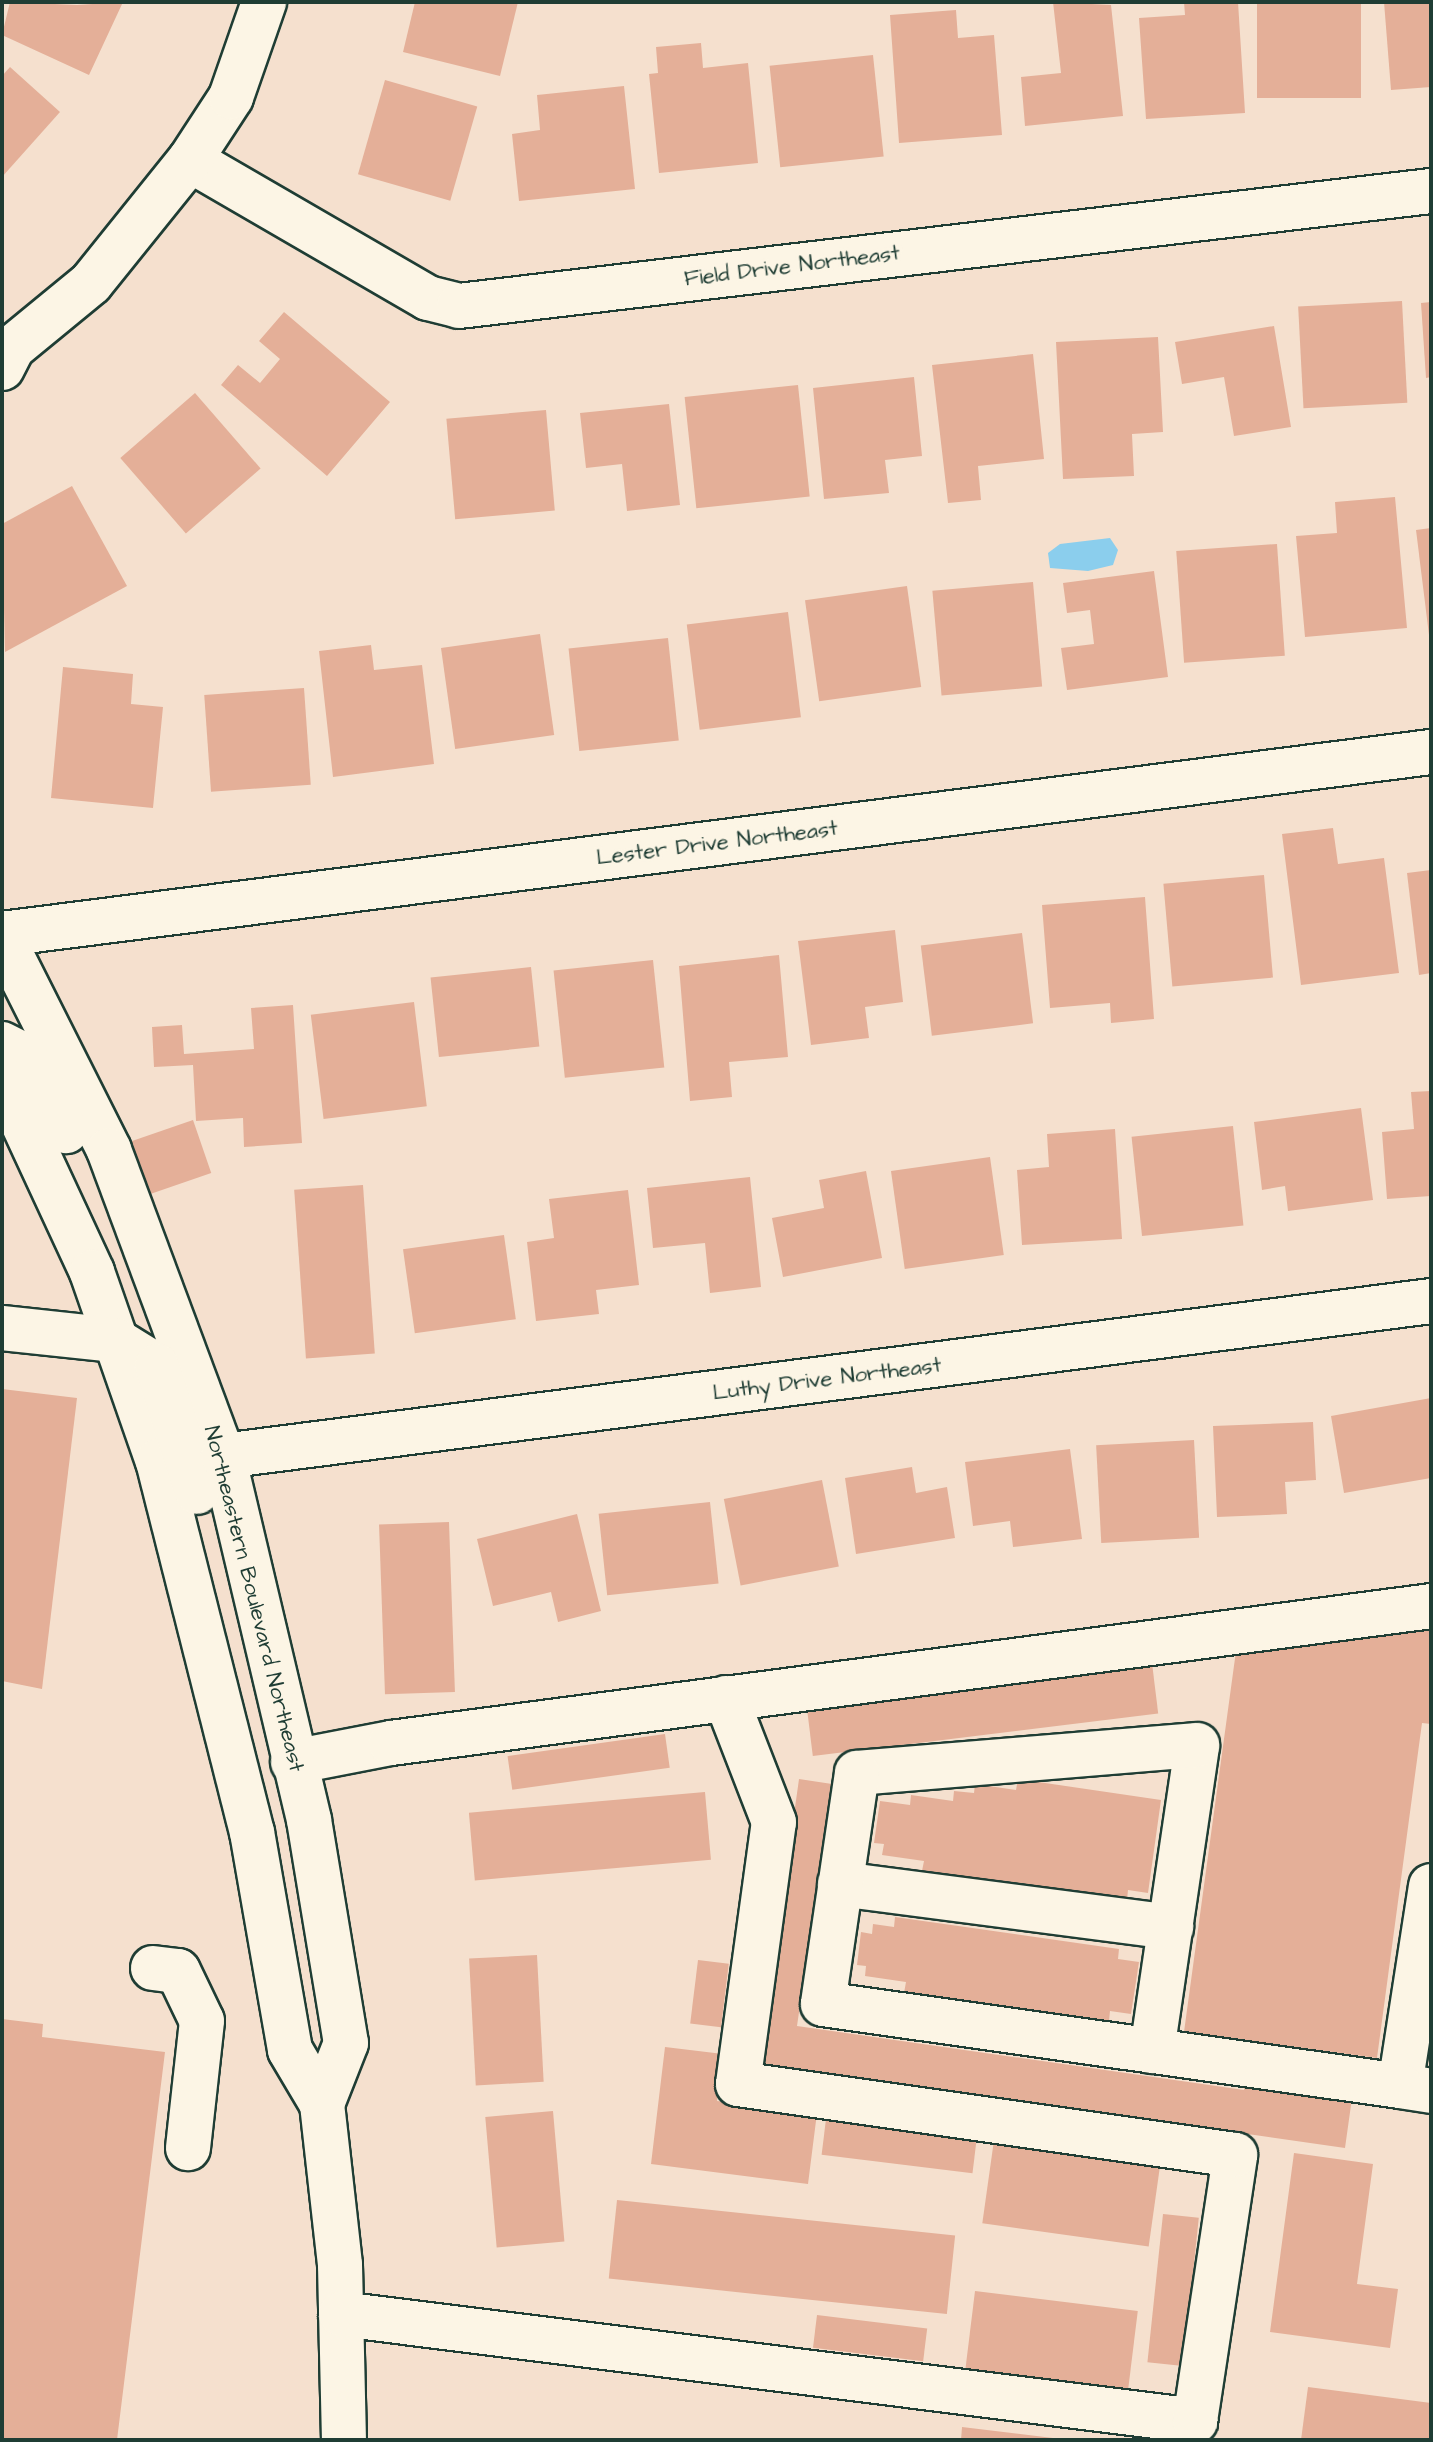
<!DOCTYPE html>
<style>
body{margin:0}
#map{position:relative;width:1433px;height:2442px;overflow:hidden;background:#f5e0ce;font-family:"Architects Daughter",sans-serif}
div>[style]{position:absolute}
.water>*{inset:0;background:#8bceed}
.building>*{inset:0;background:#e4af98;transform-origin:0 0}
.roads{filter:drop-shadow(2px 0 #1f3d34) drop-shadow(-2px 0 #1f3d34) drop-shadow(0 2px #1f3d34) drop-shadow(0 -2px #1f3d34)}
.minor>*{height:44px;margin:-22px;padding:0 22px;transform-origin:22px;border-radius:22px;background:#fcf5e5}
span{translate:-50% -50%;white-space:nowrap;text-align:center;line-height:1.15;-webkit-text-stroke:6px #fcf5e5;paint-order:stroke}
.street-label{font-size:22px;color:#1f3d34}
.frame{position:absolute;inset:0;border:4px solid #1f3d34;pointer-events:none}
</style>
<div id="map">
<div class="water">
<i style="clip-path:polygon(1110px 538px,1118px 550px,1113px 565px,1088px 571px,1050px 568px,1048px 553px,1060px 544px)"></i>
</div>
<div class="building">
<i style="clip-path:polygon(10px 2px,77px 5px,123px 2px,89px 75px,2px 35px)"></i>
<i style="clip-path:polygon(415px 2px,518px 2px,500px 76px,403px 52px)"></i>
<i style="clip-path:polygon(1053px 2px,1111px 5px,1123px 116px,1025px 126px,1021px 77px,1061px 73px)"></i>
<i style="clip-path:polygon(1184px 2px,1238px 2px,1245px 113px,1146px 119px,1139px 18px,1185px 15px)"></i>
<i style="left:1257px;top:2px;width:104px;height:96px"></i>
<i style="clip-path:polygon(1384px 2px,1431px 2px,1431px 87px,1391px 90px)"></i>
<i style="clip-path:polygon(956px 10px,958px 38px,994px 35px,1002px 135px,899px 143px,890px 15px)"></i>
<i style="clip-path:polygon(701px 43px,703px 68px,748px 63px,758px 163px,659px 173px,649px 74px,658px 73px,656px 47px)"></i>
<i style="left:873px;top:55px;width:102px;height:104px;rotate:84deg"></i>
<i style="clip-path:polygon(10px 67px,60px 112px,2px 177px,2px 76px)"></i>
<i style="left:385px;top:80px;width:96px;height:98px;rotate:16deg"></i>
<i style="clip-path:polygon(624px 86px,635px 189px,519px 201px,512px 134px,540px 130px,537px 95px)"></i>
<i style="left:1402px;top:301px;width:102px;height:104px;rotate:87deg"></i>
<i style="clip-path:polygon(1431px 302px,1431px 377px,1426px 378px,1421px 303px)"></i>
<i style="clip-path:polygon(284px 312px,390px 402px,327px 476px,221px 385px,238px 365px,260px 383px,280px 359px,259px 341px)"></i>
<i style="clip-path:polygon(1274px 326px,1291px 427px,1234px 436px,1224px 377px,1182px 384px,1175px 342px)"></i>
<i style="clip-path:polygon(1158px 337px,1163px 432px,1132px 434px,1134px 476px,1063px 479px,1056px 342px)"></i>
<i style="clip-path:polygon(1033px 354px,1044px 459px,978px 466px,981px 500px,948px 503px,932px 365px)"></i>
<i style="clip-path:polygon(914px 377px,922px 456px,885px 460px,889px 493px,824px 499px,813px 388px)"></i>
<i style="left:798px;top:385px;width:112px;height:114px;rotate:84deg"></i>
<i style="left:195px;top:393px;width:100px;height:99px;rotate:49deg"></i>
<i style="clip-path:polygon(669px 404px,680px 505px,627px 511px,622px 464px,586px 468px,580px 413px)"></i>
<i style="left:546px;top:410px;width:101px;height:100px;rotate:85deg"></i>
<i style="clip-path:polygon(72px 486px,127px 586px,5px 652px,2px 524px)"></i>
<i style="clip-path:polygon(1395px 497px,1407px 628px,1305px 637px,1296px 536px,1337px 533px,1335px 502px)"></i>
<i style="clip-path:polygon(1431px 528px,1431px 635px,1429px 635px,1416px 530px)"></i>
<i style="left:1277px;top:544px;width:112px;height:101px;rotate:86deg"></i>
<i style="clip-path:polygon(1154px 571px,1168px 677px,1067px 690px,1061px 648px,1094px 644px,1090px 610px,1067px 613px,1063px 583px)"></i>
<i style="left:1033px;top:582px;width:105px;height:101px;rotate:85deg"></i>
<i style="left:907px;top:586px;width:102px;height:103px;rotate:82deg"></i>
<i style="left:788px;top:612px;width:106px;height:102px;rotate:83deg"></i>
<i style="left:540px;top:634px;width:102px;height:100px;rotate:82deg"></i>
<i style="left:668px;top:638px;width:103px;height:100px;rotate:84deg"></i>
<i style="clip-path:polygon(371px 645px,374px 670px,422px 665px,434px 764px,333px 777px,319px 651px)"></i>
<i style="clip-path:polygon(63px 667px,133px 674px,131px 704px,163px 707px,153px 808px,51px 798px)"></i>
<i style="left:304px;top:688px;width:97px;height:100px;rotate:86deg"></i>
<i style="clip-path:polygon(1333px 828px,1338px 864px,1384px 858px,1399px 973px,1301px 985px,1282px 834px)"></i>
<i style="clip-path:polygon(1431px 870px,1431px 973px,1419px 975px,1407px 873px)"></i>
<i style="left:1264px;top:875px;width:103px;height:101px;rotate:85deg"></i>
<i style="clip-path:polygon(1145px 897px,1154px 1019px,1111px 1023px,1110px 1003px,1050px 1008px,1042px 905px)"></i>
<i style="clip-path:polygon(895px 930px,903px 1002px,865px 1007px,869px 1038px,811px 1045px,798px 941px)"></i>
<i style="left:1022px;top:933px;width:91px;height:102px;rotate:83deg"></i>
<i style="clip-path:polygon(779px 955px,788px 1057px,729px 1062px,732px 1097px,690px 1101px,679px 966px)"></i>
<i style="left:653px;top:960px;width:108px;height:100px;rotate:84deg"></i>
<i style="left:531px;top:967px;width:80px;height:101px;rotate:84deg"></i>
<i style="left:414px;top:1002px;width:105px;height:104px;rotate:83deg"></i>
<i style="clip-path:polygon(293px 1005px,302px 1143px,244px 1147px,243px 1118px,196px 1121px,193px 1065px,154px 1067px,152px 1027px,182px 1025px,184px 1054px,254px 1049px,251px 1008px)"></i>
<i style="clip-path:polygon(1431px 1091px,1431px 1196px,1387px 1199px,1382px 1132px,1414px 1129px,1411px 1092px)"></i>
<i style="clip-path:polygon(1361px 1108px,1373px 1200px,1288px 1211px,1285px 1186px,1262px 1190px,1254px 1122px)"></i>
<i style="left:193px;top:1120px;width:56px;height:69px;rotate:71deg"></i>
<i style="left:1233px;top:1126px;width:100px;height:102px;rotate:84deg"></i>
<i style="clip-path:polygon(1115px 1129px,1122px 1239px,1022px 1245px,1017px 1170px,1049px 1167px,1047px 1134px)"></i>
<i style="left:990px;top:1157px;width:99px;height:100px;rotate:82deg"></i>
<i style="clip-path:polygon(866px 1171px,882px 1258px,783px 1277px,772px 1218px,824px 1208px,819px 1180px)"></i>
<i style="clip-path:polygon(750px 1177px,761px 1287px,710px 1293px,705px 1243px,653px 1248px,647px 1188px)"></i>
<i style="left:363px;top:1185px;width:169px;height:69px;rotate:86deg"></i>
<i style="clip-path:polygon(628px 1190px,639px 1285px,596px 1290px,599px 1314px,536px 1321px,527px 1242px,554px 1238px,549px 1199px)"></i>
<i style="left:504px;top:1235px;width:85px;height:102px;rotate:82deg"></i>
<i style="clip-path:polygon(2px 1389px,77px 1398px,42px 1689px,2px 1681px)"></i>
<i style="clip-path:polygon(1431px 1398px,1431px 1478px,1344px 1493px,1331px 1416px)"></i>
<i style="clip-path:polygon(1313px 1422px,1316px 1480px,1285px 1482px,1287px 1514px,1217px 1517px,1213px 1426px)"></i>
<i style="left:1194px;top:1440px;width:98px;height:98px;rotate:87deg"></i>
<i style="clip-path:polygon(1070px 1449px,1082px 1539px,1013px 1547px,1010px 1521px,973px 1526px,965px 1462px)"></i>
<i style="clip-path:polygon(912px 1467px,916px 1493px,947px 1487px,955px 1538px,856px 1554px,845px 1478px)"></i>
<i style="left:822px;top:1480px;width:88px;height:100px;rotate:79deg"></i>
<i style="left:710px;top:1502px;width:82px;height:112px;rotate:84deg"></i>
<i style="clip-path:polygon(577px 1514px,601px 1611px,558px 1622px,551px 1592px,493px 1606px,477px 1539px)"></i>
<i style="left:449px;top:1522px;width:170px;height:70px;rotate:88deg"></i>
<i style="clip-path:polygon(1431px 1626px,1431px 1724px,1422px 1723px,1377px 2058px,1184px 2032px,1236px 1651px)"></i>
<i style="left:1152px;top:1663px;width:51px;height:348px;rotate:83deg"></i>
<i style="left:665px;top:1734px;width:34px;height:159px;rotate:82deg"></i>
<i style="clip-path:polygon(799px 1779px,832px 1784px,797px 2026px,1244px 2090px,1245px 2082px,1352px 2098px,1345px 2148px,759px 2064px)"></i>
<i style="clip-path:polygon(1018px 1779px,1161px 1800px,1148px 1893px,1128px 1890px,1127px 1900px,922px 1871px,924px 1861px,882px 1855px,884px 1844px,874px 1843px,880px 1801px,910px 1805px,911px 1795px,953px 1801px,954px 1791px,974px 1793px,975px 1784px,1016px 1790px)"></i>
<i style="left:705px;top:1792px;width:68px;height:237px;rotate:85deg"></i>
<i style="clip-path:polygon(895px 1917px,1119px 1949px,1118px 1959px,1139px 1962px,1131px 2014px,1110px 2011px,1109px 2021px,904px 1993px,906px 1982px,865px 1976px,866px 1966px,857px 1965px,861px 1932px,872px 1934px,873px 1924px,894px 1927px)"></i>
<i style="left:537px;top:1955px;width:127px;height:68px;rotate:87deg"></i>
<i style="left:698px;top:1960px;width:31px;height:64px;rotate:7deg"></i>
<i style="clip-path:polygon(2px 2019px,43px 2024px,42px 2037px,165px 2052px,117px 2440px,2px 2440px)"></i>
<i style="clip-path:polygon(665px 2047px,723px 2054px,717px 2101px,817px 2113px,808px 2184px,651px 2164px)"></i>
<i style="left:553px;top:2111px;width:131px;height:68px;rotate:85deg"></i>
<i style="left:826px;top:2119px;width:152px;height:36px;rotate:7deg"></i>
<i style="left:994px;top:2140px;width:168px;height:84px;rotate:8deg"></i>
<i style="clip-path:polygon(1294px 2153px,1373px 2164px,1357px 2284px,1398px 2289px,1390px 2348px,1270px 2332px)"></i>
<i style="left:617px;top:2200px;width:340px;height:79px;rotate:6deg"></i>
<i style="left:1163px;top:2214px;width:36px;height:149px;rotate:6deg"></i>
<i style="left:975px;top:2291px;width:164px;height:79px;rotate:7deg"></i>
<i style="left:817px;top:2315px;width:111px;height:33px;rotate:7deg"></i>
<i style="clip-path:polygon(1308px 2387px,1431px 2403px,1431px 2440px,1301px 2440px)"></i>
<i style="clip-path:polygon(962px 2427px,1053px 2438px,1052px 2440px,961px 2440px)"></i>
</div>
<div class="roads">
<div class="minor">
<i style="left:190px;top:160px;width:275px;rotate:30.1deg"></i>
<i style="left:428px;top:298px;width:32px;rotate:14deg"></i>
<i style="left:459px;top:306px;width:979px;rotate:-6.75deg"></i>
<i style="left:2px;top:368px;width:22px;rotate:-63deg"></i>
<i style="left:12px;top:348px;width:102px;rotate:-39.4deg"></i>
<i style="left:91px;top:283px;width:158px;rotate:-51.2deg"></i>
<i style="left:190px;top:160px;width:75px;rotate:-56.9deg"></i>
<i style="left:231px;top:97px;width:101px;rotate:-70.8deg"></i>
<i style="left:2px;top:934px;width:1441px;rotate:-7.26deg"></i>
<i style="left:2px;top:937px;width:238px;rotate:63.3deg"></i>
<i style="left:109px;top:1150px;width:327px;rotate:69.6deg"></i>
<i style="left:223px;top:1456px;width:374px;rotate:76.7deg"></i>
<i style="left:309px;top:1820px;width:226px;rotate:80.6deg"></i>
<i style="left:346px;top:2043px;width:66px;rotate:111.5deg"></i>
<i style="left:2px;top:1044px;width:25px;rotate:27deg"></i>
<i style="left:24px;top:1055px;width:87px;rotate:61.1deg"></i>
<i style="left:2px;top:1078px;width:214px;rotate:65.1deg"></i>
<i style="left:92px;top:1272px;width:200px;rotate:70.8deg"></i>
<i style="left:158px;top:1461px;width:383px;rotate:75.8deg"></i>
<i style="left:252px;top:1832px;width:221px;rotate:80.1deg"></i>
<i style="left:290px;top:2050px;width:63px;rotate:59.3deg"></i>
<i style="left:322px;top:2104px;width:162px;rotate:83.6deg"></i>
<i style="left:340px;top:2265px;width:175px;rotate:88.7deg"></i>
<i style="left:2px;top:1328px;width:114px;rotate:6.1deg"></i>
<i style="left:115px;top:1340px;width:49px;rotate:31.8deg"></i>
<i style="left:157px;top:1366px;width:132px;rotate:72.4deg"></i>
<i style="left:223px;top:1456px;width:1218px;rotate:-7.31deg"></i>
<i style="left:293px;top:1762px;width:100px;rotate:-11deg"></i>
<i style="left:391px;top:1743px;width:1049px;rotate:-7.5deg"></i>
<i style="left:840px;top:1884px;width:334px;rotate:7.4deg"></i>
<i style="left:1431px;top:1886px;width:202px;rotate:98.8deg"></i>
<i style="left:1400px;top:2086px;width:31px;rotate:9deg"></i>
<i style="left:153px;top:1968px;width:25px;rotate:7deg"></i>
<i style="left:178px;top:1971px;width:55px;rotate:64.4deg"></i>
<i style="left:202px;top:2021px;width:128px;rotate:96.3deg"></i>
<i style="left:1152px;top:2051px;width:309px;rotate:-81.6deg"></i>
<i style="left:1197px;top:1745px;width:341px;rotate:175.3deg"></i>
<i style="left:857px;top:1773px;width:233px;rotate:98.4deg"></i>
<i style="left:823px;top:2004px;width:583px;rotate:8.09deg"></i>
<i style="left:341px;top:2314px;width:861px;rotate:7.14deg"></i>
<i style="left:1195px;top:2421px;width:269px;rotate:-81.4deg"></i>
<i style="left:1235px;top:2155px;width:502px;rotate:-171.87deg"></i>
<i style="left:738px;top:2084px;width:264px;rotate:-82.2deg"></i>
<i style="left:774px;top:1822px;width:133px;rotate:-111.2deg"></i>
</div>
</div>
<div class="street-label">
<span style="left:792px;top:266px;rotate:-7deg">Field Drive Northeast</span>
<span style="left:717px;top:843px;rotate:-7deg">Lester Drive Northeast</span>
<span style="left:827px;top:1379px;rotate:-7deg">Luthy Drive Northeast</span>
<span style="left:254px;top:1599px;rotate:76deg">Northeastern Boulevard Northeast</span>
</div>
<div class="frame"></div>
</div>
